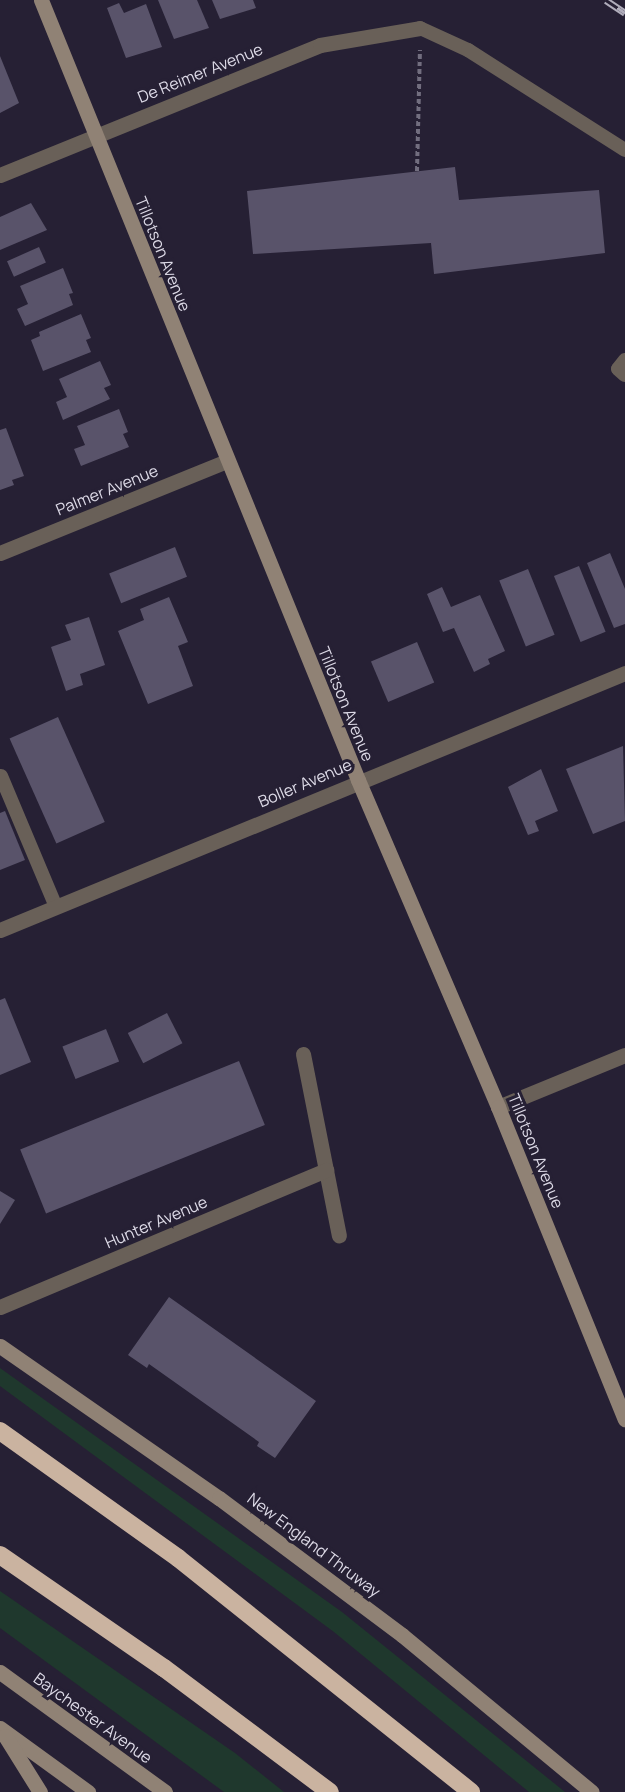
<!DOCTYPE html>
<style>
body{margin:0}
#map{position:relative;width:625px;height:1792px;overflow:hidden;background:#262034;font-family:Manrope,sans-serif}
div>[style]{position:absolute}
.green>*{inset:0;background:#1f382d}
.building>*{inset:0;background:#59536a;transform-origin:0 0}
.path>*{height:4px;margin-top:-2px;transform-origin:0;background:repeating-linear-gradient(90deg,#726e7f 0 4.5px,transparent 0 7.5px)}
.lane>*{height:14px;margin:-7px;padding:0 7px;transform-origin:7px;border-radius:7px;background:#696058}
.street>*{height:15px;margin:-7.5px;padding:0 7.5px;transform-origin:7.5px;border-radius:7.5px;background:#696058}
.secondary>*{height:15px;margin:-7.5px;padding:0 7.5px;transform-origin:7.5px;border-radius:7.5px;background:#908275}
.highway>*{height:18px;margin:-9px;padding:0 9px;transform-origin:9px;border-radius:9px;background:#cab3a0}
.rail>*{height:7px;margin-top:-3.5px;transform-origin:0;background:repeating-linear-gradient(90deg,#262034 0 14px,#b0adbb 0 28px);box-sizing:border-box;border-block:2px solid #b0adbb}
span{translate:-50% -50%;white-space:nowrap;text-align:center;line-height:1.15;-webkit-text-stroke:6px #262034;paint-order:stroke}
.street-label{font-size:16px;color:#dddae7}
</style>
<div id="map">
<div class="green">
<i style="clip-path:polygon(0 1368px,342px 1612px,565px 1792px,529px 1792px,334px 1632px,0 1386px)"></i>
<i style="clip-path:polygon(0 1591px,235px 1753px,284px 1792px,224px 1792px,0 1628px)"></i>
</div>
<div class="building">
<i style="clip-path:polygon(158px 0,197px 0,209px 28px,174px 39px)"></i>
<i style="clip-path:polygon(212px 0,253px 0,256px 8px,220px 19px)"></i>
<i style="clip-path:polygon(119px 3px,124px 13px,146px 4px,162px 47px,126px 58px,107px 8px)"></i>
<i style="clip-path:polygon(0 56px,19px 103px,0 113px)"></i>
<i style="clip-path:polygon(455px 167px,459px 200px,599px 190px,605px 253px,434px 274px,431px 243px,253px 254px,247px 191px)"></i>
<i style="clip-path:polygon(31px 203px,47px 230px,0 250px,0 217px)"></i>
<i style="left:39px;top:247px;width:17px;height:35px;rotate:66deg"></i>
<i style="clip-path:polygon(63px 268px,73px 293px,69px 294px,73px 305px,25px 326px,17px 309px,28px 304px,20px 286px)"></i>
<i style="clip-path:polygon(81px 314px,91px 338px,86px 340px,91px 352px,43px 371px,31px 340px,40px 336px,39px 332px)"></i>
<i style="clip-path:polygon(100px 361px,111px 385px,104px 388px,110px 399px,63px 420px,56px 402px,67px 397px,59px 379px)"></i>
<i style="clip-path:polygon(119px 409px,128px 432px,123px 434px,129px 447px,81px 466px,74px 449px,85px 445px,77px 426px)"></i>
<i style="clip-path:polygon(6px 428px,24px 476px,12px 480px,14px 485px,0 490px,0 430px)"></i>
<i style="left:175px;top:547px;width:32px;height:71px;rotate:68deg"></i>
<i style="clip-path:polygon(610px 553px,625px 589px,625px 624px,614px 628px,587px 563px)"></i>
<i style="left:579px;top:566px;width:71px;height:27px;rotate:68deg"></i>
<i style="left:528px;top:569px;width:71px;height:31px;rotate:68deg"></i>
<i style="clip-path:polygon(442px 587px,451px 607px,480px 595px,505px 651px,488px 659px,490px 664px,474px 672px,454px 628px,443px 632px,427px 594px)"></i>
<i style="clip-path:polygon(169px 597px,188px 642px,178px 646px,193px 686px,148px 704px,118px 631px,144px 620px,140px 609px)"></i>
<i style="clip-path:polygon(89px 617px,105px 665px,80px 674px,83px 685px,66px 691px,51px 647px,71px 640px,65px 625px)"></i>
<i style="left:417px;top:642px;width:44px;height:50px;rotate:67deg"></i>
<i style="left:58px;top:717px;width:115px;height:53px;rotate:66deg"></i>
<i style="clip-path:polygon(623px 746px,625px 821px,593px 834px,566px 769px)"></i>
<i style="clip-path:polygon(541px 769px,558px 811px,535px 821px,539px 831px,528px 835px,508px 787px)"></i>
<i style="clip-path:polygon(5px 811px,25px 860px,0 870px,0 813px)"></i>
<i style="clip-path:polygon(5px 998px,31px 1062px,0 1075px,0 1000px)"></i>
<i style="left:167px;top:1013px;width:34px;height:44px;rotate:63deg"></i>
<i style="left:106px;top:1029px;width:35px;height:47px;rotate:68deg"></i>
<i style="left:239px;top:1061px;width:69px;height:236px;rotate:68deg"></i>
<i style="clip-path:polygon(0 1191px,15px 1200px,0 1224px)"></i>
<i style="clip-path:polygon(169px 1297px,316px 1401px,275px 1458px,257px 1446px,259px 1442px,149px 1364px,147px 1368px,128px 1355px)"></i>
</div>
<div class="path">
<i style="left:417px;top:171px;width:121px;rotate:-88.6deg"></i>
</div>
<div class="lane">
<i style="left:420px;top:28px;width:53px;rotate:24.6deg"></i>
<i style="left:468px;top:50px;width:186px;rotate:32.5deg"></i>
<i style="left:625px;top:360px;width:11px;rotate:128deg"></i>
<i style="left:618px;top:369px;width:9px;rotate:41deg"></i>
<i style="left:1px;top:776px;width:142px;rotate:67.2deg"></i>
</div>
<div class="street">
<i style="left:0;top:175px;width:345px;rotate:-22.1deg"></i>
<i style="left:320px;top:45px;width:101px;rotate:-9.6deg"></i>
<i style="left:0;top:553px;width:245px;rotate:-22.1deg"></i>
<i style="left:0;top:930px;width:676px;rotate:-22.35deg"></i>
<i style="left:303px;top:1054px;width:185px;rotate:78.8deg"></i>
<i style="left:498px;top:1107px;width:137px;rotate:-22.3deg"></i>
<i style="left:0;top:1307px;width:354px;rotate:-22.8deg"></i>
</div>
<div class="secondary">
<i style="left:41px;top:0;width:842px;rotate:67.88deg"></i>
<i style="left:358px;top:780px;width:356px;rotate:66.8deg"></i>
<i style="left:498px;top:1107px;width:337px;rotate:67.9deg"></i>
<i style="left:0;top:1346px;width:267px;rotate:34.8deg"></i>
<i style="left:219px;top:1498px;width:229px;rotate:36.8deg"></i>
<i style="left:402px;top:1635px;width:246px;rotate:39.6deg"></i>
<i style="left:0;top:1672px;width:204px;rotate:36deg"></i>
<i style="left:0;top:1728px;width:109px;rotate:36deg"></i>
<i style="left:5px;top:1736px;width:66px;rotate:58deg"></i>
</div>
<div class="highway">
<i style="left:0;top:1431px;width:219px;rotate:35.5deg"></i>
<i style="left:178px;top:1558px;width:375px;rotate:38.6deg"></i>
<i style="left:0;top:1555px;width:199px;rotate:34.6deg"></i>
<i style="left:164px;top:1668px;width:207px;rotate:36.8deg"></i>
</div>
<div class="rail">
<i style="left:606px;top:0;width:23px;rotate:34deg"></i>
</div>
<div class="street-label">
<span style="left:200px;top:73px;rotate:-22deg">De Reimer Avenue</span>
<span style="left:163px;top:254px;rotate:68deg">Tillotson Avenue</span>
<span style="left:107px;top:490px;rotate:-22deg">Palmer Avenue</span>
<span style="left:346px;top:704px;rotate:68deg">Tillotson Avenue</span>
<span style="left:305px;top:783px;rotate:-23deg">Boller Avenue</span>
<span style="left:536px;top:1151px;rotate:68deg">Tillotson Avenue</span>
<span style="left:156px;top:1222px;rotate:-23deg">Hunter Avenue</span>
<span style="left:314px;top:1545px;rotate:37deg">New England Thruway</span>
<span style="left:93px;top:1718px;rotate:36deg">Baychester Avenue</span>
</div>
</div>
